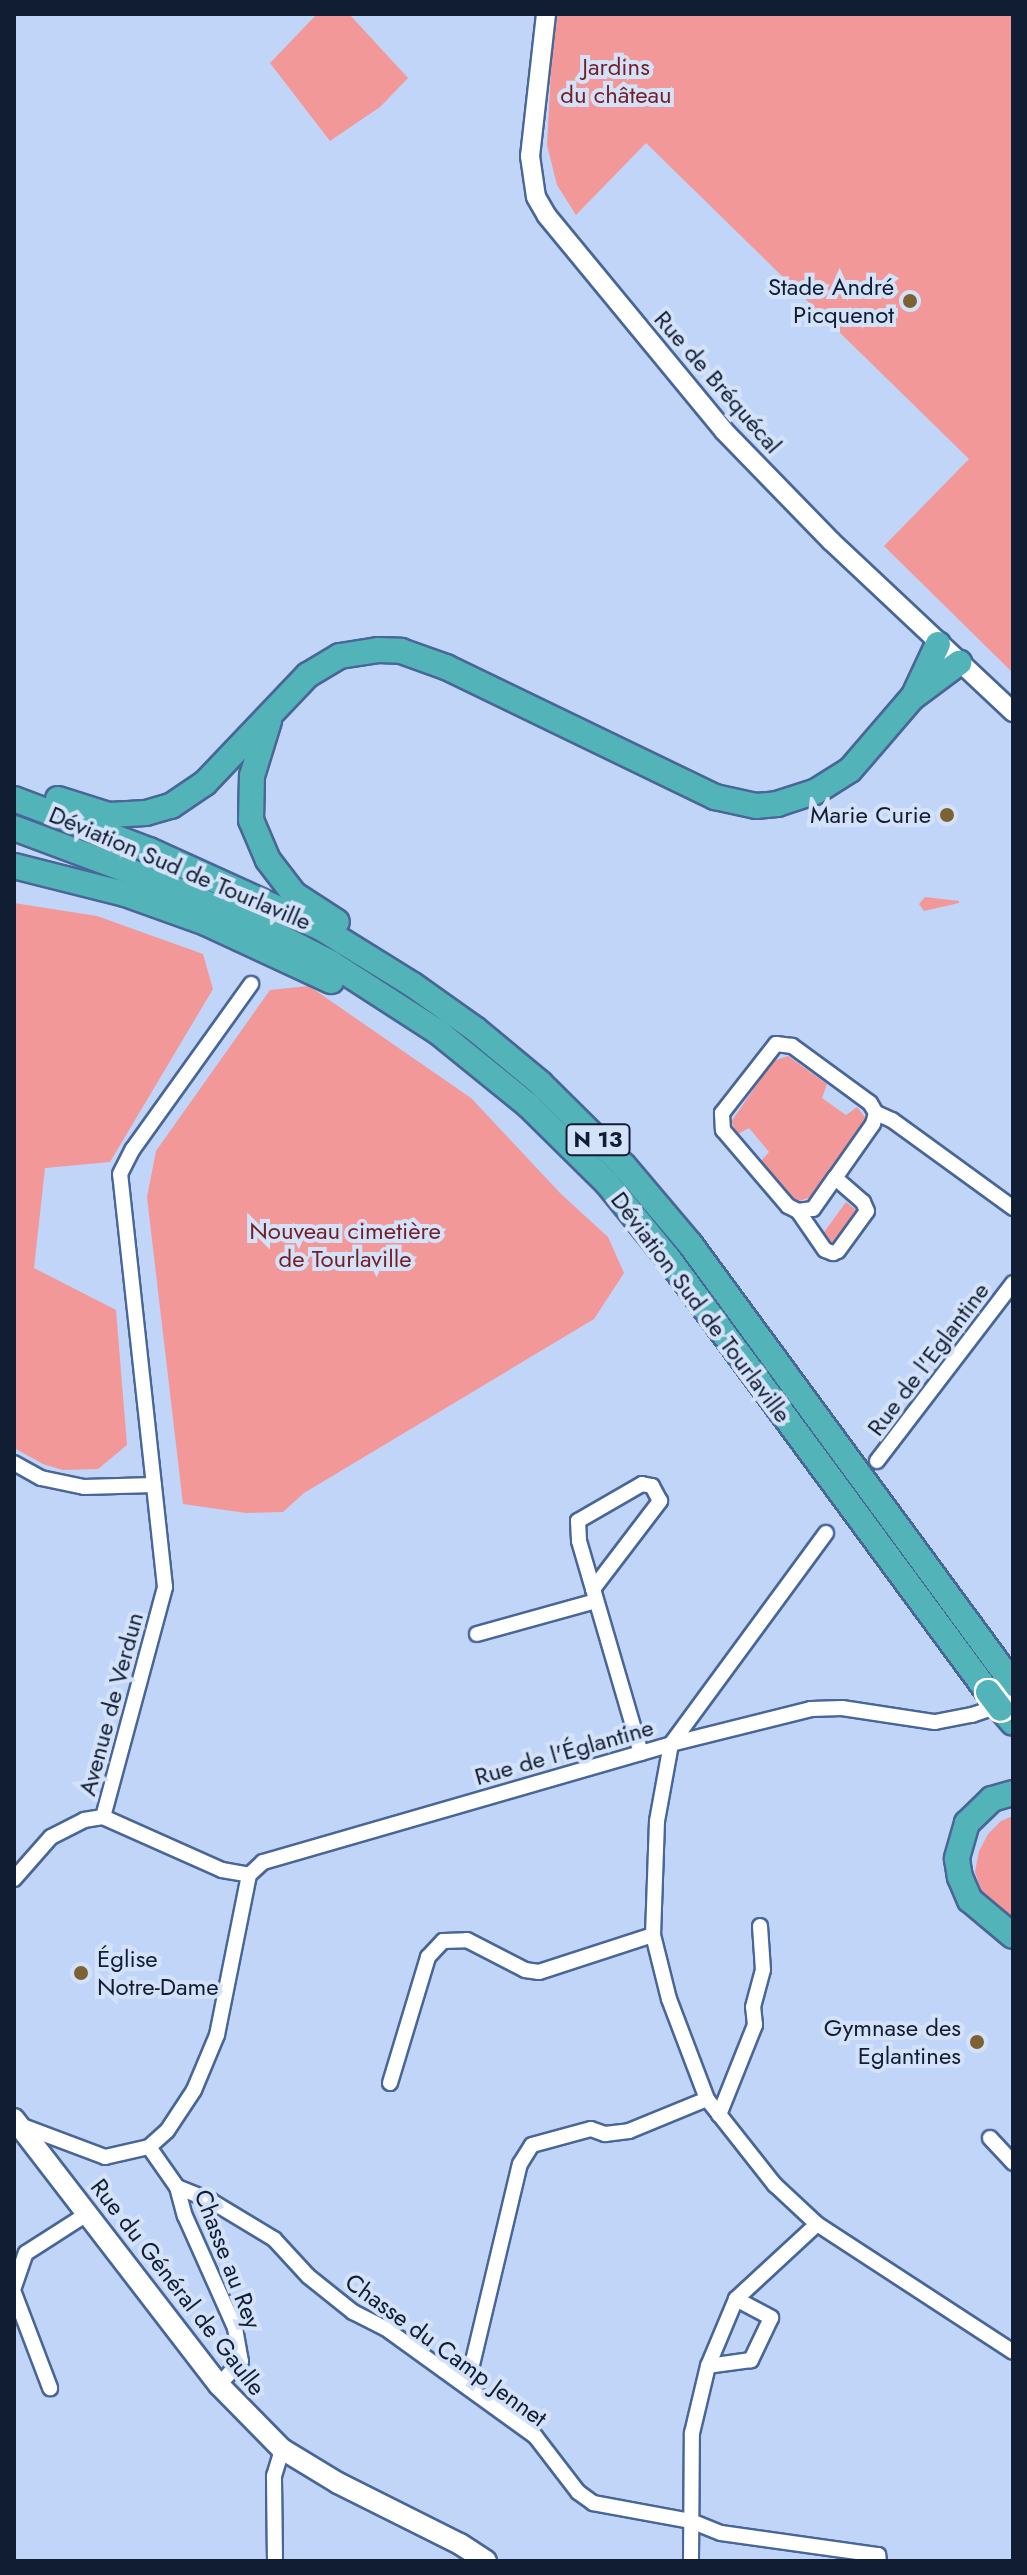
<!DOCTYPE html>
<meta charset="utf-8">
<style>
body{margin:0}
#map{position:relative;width:1027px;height:2575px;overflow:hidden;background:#c0d5f7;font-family:Jost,sans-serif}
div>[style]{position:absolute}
.green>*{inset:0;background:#f29898}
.roads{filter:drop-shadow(2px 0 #486698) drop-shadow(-2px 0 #486698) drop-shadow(0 2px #486698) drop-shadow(0 -2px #486698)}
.minor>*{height:14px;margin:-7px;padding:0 7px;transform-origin:7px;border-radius:7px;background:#fff}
.tertiary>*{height:18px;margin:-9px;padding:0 9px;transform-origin:9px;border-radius:9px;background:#fff}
.secondary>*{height:20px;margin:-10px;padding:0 10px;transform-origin:10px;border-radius:10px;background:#fff}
.trunk>*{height:24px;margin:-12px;padding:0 12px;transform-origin:12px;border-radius:12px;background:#52b4b8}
.bridges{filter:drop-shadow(2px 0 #fff) drop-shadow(-2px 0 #fff) drop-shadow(0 2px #fff) drop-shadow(0 -2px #fff)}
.trunk-bridge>*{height:24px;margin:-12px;padding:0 12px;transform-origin:12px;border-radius:12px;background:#52b4b8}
.dots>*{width:22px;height:22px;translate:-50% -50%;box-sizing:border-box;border:4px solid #d4e2f9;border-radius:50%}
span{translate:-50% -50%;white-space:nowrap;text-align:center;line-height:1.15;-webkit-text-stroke:8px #d4e2f9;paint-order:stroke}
.shield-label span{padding:2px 6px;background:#d4e2f9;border:2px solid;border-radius:6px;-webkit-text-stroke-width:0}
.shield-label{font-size:22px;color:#111d32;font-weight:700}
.park-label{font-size:24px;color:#751e26}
.poi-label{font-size:24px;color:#111d32}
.right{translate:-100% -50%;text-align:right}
.left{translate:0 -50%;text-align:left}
.street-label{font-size:24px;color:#111d32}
.frame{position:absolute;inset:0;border:16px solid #111d32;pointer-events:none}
</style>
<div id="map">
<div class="green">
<i style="clip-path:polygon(317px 14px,349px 14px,408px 78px,380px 107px,330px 141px,270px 63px)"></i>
<i style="clip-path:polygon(554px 14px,1013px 14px,1013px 673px,884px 546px,969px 459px,646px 143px,576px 215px,557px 185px,547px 145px)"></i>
<i style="clip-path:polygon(925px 897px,959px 901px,959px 903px,924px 911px,919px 904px)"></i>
<i style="clip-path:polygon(14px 903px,97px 916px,203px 954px,213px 989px,110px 1162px,45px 1168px,34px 1268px,116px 1310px,127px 1445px,98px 1469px,63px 1470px,43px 1464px,14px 1448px)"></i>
<i style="clip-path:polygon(309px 986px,471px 1098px,561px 1194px,608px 1237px,624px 1273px,594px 1319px,304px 1493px,283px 1512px,246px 1513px,183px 1504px,147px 1197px,156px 1151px,270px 990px)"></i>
<i style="clip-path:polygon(788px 1056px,827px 1084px,822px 1098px,846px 1115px,857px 1107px,867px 1120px,814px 1196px,799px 1201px,789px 1197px,760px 1162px,769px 1152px,749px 1128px,738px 1134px,731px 1122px,773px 1061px)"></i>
<i style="clip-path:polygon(846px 1202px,860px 1213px,838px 1246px,830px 1246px,822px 1235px)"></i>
<i style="clip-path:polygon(1013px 1816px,1013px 1921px,983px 1897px,975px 1872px,979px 1851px,988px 1834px,1001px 1821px)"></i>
</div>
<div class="roads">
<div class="minor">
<i style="left:876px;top:1113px;width:17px;rotate:24deg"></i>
<i style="left:892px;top:1120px;width:150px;rotate:36deg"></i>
<i style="left:798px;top:1211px;width:15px;rotate:-8deg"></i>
<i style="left:813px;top:1209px;width:38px;rotate:-55deg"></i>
<i style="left:835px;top:1178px;width:66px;rotate:-54.9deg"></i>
<i style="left:873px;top:1124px;width:11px;rotate:-75deg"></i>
<i style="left:876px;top:1113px;width:12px;rotate:-121deg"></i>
<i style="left:870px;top:1103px;width:97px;rotate:-143.8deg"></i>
<i style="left:792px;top:1046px;width:16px;rotate:-173deg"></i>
<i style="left:776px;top:1044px;width:88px;rotate:128deg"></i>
<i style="left:722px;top:1113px;width:17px;rotate:87deg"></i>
<i style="left:723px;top:1130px;width:100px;rotate:49.5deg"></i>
<i style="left:788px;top:1206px;width:11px;rotate:27deg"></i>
<i style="left:798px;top:1211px;width:47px;rotate:55.3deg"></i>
<i style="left:825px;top:1250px;width:9px;rotate:21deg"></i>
<i style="left:833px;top:1253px;width:5px;rotate:-22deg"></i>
<i style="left:838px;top:1251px;width:49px;rotate:-54.1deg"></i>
<i style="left:867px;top:1211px;width:10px;rotate:-114deg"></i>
<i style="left:863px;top:1202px;width:37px;rotate:-139deg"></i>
<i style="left:877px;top:1461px;width:224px;rotate:-52.6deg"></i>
<i style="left:14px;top:1463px;width:31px;rotate:29deg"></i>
<i style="left:41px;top:1478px;width:44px;rotate:11.8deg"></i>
<i style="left:84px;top:1487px;width:70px;rotate:-1.6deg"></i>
<i style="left:826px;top:1533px;width:262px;rotate:126.3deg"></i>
<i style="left:671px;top:1744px;width:78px;rotate:100.3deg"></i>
<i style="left:657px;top:1821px;width:114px;rotate:92deg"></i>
<i style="left:653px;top:1935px;width:66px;rotate:76deg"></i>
<i style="left:669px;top:1999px;width:107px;rotate:69.2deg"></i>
<i style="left:707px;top:2099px;width:110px;rotate:51.7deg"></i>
<i style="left:775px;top:2185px;width:57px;rotate:42.9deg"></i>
<i style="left:817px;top:2224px;width:234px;rotate:33.1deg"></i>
<i style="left:593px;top:1589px;width:111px;rotate:-52.7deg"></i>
<i style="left:660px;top:1501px;width:17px;rotate:-118deg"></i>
<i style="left:652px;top:1486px;width:10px;rotate:-169deg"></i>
<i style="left:642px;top:1484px;width:74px;rotate:150deg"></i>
<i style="left:578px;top:1521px;width:20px;rotate:87deg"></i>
<i style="left:579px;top:1541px;width:50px;rotate:73.7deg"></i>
<i style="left:593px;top:1589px;width:171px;rotate:73.7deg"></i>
<i style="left:477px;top:1634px;width:123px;rotate:-15.5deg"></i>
<i style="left:103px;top:1817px;width:130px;rotate:24deg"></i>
<i style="left:222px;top:1870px;width:27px;rotate:10deg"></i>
<i style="left:14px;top:1879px;width:56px;rotate:-48.6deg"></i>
<i style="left:51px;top:1837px;width:37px;rotate:-27deg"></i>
<i style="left:84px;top:1820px;width:19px;rotate:-9deg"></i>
<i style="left:103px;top:1817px;width:238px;rotate:-74.9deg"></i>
<i style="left:165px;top:1587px;width:415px;rotate:-96.2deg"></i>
<i style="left:120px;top:1174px;width:28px;rotate:-63deg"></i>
<i style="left:133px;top:1149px;width:203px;rotate:-54.4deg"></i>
<i style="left:390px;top:2083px;width:132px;rotate:-73.2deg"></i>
<i style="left:428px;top:1957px;width:22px;rotate:-47deg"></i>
<i style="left:443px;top:1941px;width:24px;rotate:-2deg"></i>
<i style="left:467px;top:1940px;width:65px;rotate:27.3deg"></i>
<i style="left:525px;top:1970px;width:14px;rotate:8deg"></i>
<i style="left:539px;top:1972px;width:120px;rotate:-18deg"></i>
<i style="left:719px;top:2115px;width:97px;rotate:-68.2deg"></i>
<i style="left:755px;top:2025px;width:18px;rotate:-96deg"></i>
<i style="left:753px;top:2007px;width:38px;rotate:-75deg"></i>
<i style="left:763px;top:1970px;width:44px;rotate:-93.9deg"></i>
<i style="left:20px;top:2125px;width:91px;rotate:20.6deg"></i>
<i style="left:105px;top:2157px;width:45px;rotate:-12.8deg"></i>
<i style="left:149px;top:2147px;width:49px;rotate:55deg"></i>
<i style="left:177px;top:2187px;width:30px;rotate:75deg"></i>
<i style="left:185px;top:2216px;width:123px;rotate:65.9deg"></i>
<i style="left:235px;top:2328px;width:34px;rotate:80deg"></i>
<i style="left:241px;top:2361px;width:33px;rotate:133deg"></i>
<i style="left:990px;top:2138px;width:34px;rotate:47deg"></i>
<i style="left:149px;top:2147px;width:24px;rotate:-42deg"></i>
<i style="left:167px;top:2131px;width:49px;rotate:-56.6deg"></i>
<i style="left:194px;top:2090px;width:60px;rotate:-67.3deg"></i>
<i style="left:217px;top:2035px;width:163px;rotate:-78.7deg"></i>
<i style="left:249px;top:1875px;width:19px;rotate:-43deg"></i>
<i style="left:263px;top:1862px;width:425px;rotate:-16.1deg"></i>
<i style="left:671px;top:1744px;width:144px;rotate:-14deg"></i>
<i style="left:811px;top:1709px;width:31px;rotate:-2deg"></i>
<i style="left:842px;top:1708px;width:94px;rotate:8.6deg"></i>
<i style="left:935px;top:1722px;width:38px;rotate:-11deg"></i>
<i style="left:972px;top:1715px;width:43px;rotate:-18.9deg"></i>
<i style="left:177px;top:2187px;width:37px;rotate:22deg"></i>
<i style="left:211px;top:2201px;width:74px;rotate:31.1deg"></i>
<i style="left:274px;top:2239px;width:50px;rotate:47.4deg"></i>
<i style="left:308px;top:2276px;width:58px;rotate:38.7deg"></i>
<i style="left:353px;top:2312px;width:36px;rotate:27deg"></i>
<i style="left:385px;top:2328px;width:185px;rotate:35.8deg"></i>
<i style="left:535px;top:2436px;width:71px;rotate:52.5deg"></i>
<i style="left:578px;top:2492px;width:19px;rotate:36deg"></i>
<i style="left:593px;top:2503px;width:100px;rotate:10.4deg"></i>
<i style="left:691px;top:2521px;width:32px;rotate:22deg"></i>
<i style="left:721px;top:2533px;width:159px;rotate:8deg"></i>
<i style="left:878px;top:2555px;width:6px;rotate:81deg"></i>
<i style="left:14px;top:2287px;width:36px;rotate:-71deg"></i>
<i style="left:26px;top:2253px;width:72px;rotate:-32.6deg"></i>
<i style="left:14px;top:2293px;width:102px;rotate:69.2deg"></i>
<i style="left:736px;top:2299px;width:40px;rotate:28deg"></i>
<i style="left:771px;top:2318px;width:47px;rotate:115.5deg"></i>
<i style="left:751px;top:2360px;width:43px;rotate:172.1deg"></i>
<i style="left:708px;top:2366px;width:73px;rotate:-67.3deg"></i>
<i style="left:736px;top:2299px;width:110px;rotate:-42.8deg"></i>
<i style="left:467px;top:2386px;width:228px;rotate:-76.6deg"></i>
<i style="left:520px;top:2164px;width:22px;rotate:-58deg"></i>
<i style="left:532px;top:2145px;width:61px;rotate:-15.2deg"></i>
<i style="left:591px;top:2129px;width:15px;rotate:20deg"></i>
<i style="left:605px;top:2134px;width:24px;rotate:-7deg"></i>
<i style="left:629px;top:2131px;width:84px;rotate:-22.3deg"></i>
<i style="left:275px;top:2561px;width:85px;rotate:-90.7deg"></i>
<i style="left:274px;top:2476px;width:28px;rotate:-73deg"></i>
<i style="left:691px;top:2561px;width:128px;rotate:-89.6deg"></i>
<i style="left:692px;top:2433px;width:69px;rotate:-76.6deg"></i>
</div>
<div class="tertiary">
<i style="left:546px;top:14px;width:143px;rotate:96.4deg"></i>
<i style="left:530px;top:156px;width:41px;rotate:81.7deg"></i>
<i style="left:536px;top:197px;width:22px;rotate:60deg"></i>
<i style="left:547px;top:216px;width:278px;rotate:50.5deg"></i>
<i style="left:724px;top:431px;width:153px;rotate:45.8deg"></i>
<i style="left:831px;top:541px;width:250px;rotate:43.2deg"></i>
</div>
<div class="secondary">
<i style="left:14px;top:2119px;width:336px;rotate:52.4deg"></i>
<i style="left:219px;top:2385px;width:90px;rotate:45.5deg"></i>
<i style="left:282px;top:2449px;width:66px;rotate:31.3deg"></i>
<i style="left:338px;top:2483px;width:136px;rotate:26.6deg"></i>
<i style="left:460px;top:2544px;width:31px;rotate:33deg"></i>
</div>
<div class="trunk">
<i style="left:915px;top:693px;width:54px;rotate:-64.9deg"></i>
<i style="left:269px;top:721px;width:58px;rotate:107.2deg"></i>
<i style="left:252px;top:776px;width:44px;rotate:91.3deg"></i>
<i style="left:251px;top:820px;width:43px;rotate:67deg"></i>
<i style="left:268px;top:860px;width:43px;rotate:52.6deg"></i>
<i style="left:294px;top:894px;width:51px;rotate:33.1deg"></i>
<i style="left:14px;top:799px;width:144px;rotate:20.7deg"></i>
<i style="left:149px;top:850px;width:189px;rotate:24.4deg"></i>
<i style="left:321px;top:928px;width:108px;rotate:31.8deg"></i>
<i style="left:413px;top:985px;width:76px;rotate:35.4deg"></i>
<i style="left:475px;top:1029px;width:85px;rotate:39.7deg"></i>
<i style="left:540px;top:1083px;width:118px;rotate:44.7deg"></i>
<i style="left:624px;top:1166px;width:102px;rotate:49.8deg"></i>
<i style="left:690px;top:1244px;width:546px;rotate:53.72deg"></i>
<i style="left:58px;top:799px;width:53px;rotate:17.4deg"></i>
<i style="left:109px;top:815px;width:37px;rotate:-3deg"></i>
<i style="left:146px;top:813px;width:26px;rotate:-16deg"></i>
<i style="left:171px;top:806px;width:41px;rotate:-34.1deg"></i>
<i style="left:205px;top:783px;width:149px;rotate:-46.4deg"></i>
<i style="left:308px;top:675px;width:37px;rotate:-31deg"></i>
<i style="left:340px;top:656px;width:38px;rotate:-9deg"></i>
<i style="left:378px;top:650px;width:23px;rotate:2deg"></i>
<i style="left:401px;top:651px;width:48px;rotate:19.6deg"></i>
<i style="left:446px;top:667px;width:299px;rotate:25.8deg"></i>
<i style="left:715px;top:797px;width:42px;rotate:12.4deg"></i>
<i style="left:756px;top:806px;width:21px;rotate:-5deg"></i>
<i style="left:777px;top:804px;width:40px;rotate:-18deg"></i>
<i style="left:815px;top:792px;width:41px;rotate:-32.2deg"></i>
<i style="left:850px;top:770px;width:95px;rotate:-49.3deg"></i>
<i style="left:912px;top:698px;width:59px;rotate:-36.7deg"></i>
<i style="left:14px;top:828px;width:152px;rotate:20.5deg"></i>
<i style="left:156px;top:881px;width:112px;rotate:23.6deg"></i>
<i style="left:259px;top:926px;width:81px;rotate:27.2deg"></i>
<i style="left:331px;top:963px;width:127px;rotate:32.8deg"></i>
<i style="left:438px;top:1032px;width:116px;rotate:39deg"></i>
<i style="left:528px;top:1105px;width:111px;rotate:44.6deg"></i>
<i style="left:607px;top:1183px;width:97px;rotate:50.9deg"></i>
<i style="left:668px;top:1258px;width:539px;rotate:53.6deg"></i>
<i style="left:14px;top:866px;width:114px;rotate:14.2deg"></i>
<i style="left:125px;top:894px;width:86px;rotate:19.7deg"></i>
<i style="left:206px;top:923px;width:138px;rotate:24.9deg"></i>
<i style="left:1001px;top:1709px;width:18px;rotate:49deg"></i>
<i style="left:1013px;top:1793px;width:22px;rotate:164deg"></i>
<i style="left:992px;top:1799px;width:35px;rotate:136deg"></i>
<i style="left:967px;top:1823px;width:37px;rotate:106deg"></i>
<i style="left:957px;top:1859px;width:18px;rotate:81deg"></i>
<i style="left:960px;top:1877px;width:25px;rotate:67deg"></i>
<i style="left:970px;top:1900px;width:56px;rotate:39.9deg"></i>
</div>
</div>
<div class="bridges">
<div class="trunk-bridge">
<i style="left:988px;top:1692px;width:21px;rotate:53deg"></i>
</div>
</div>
<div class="dots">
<i style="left:910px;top:301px;background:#7c6133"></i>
<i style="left:947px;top:815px;background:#7c6133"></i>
<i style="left:81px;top:1973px;background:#7c6133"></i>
<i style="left:977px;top:2042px;background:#7c6133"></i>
</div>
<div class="shield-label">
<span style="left:598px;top:1140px">N 13</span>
</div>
<div class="park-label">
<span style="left:616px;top:81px">Jardins<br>du château</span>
<span style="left:345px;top:1245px">Nouveau cimetière<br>de Tourlaville</span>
</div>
<div class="poi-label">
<span class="right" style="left:894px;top:301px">Stade André<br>Picquenot</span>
<span class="right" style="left:931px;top:815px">Marie Curie</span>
<span class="left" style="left:97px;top:1973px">Église<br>Notre-Dame</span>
<span class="right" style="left:961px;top:2042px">Gymnase des<br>Eglantines</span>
</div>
<div class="street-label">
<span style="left:718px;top:382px;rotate:49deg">Rue de Bréquécal</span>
<span style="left:180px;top:868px;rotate:23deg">Déviation Sud de Tourlaville</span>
<span style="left:701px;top:1307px;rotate:53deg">Déviation Sud de Tourlaville</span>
<span style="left:928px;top:1359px;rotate:-53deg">Rue de l'Eglantine</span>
<span style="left:111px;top:1704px;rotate:-75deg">Avenue de Verdun</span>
<span style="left:564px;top:1752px;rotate:-16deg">Rue de l'Églantine</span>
<span style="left:228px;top:2259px;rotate:69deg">Chasse au Rey</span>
<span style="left:178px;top:2287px;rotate:52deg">Rue du Général de Gaulle</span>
<span style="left:446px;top:2350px;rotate:36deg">Chasse du Camp Jennet</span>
</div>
<div class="frame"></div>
</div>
